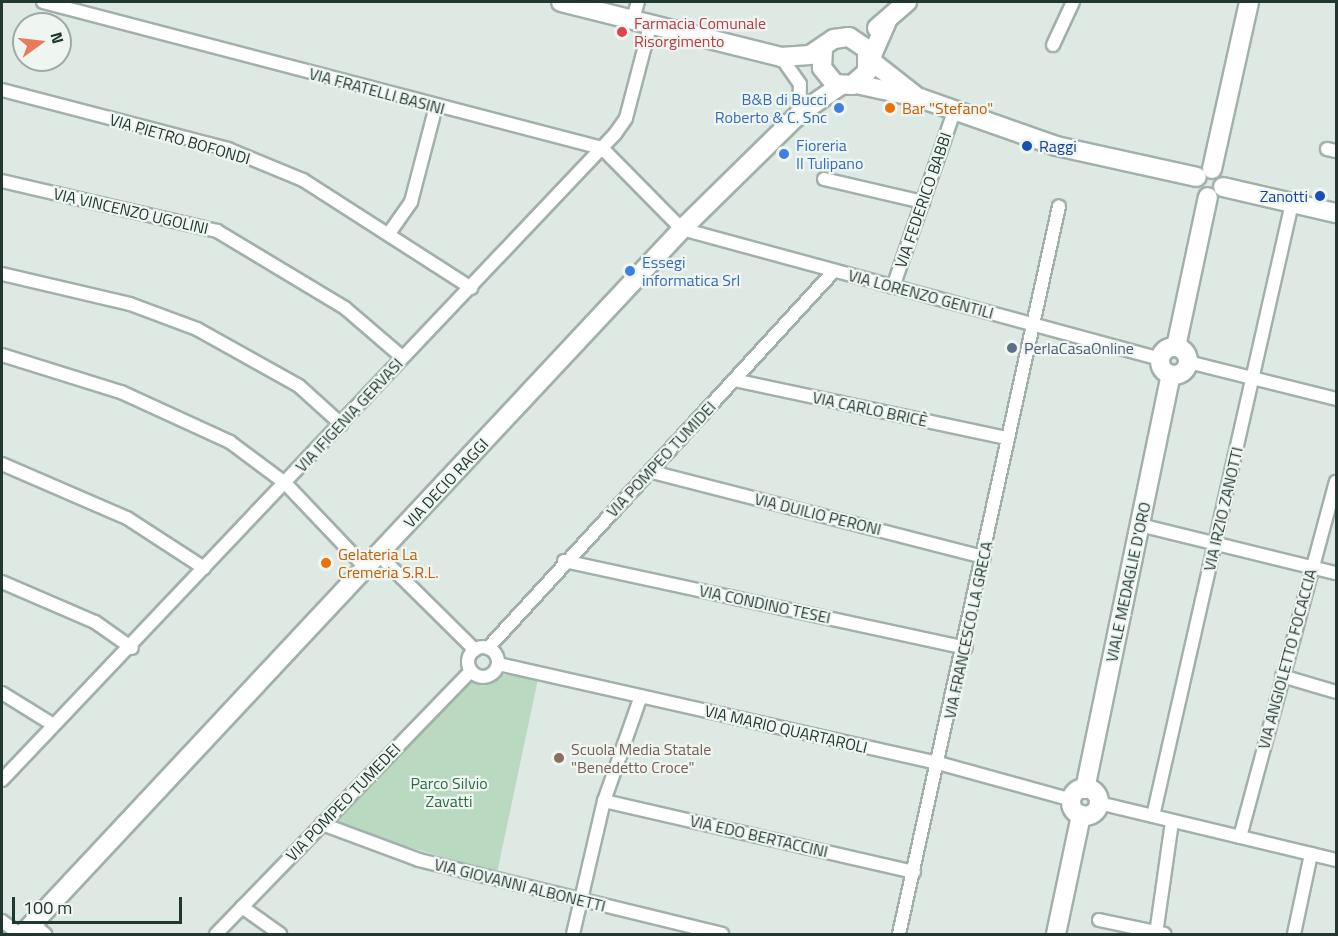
<!DOCTYPE html>
<meta charset="utf-8">
<style>
body{margin:0}
#map{position:relative;width:1338px;height:936px;overflow:hidden;background:#dfe9e4;font-family:"Titillium Web",sans-serif}
div>[style]{position:absolute}
.green>*{inset:0;background:#b9d9c0}
.roads{filter:drop-shadow(2px 0 #a2b0ab) drop-shadow(-2px 0 #a2b0ab) drop-shadow(0 2px #a2b0ab) drop-shadow(0 -2px #a2b0ab)}
.street>*{height:12px;margin:-6px;padding:0 6px;transform-origin:6px;border-radius:6px;background:#fff}
.street>.ring{margin:-6px;padding:0;box-sizing:content-box;background:none;border:12px solid #fff;border-radius:50%}
.secondary>*{height:18px;margin:-9px;padding:0 9px;transform-origin:9px;border-radius:9px;background:#fff}
.secondary>.ring{margin:-9px;padding:0;box-sizing:content-box;background:none;border:18px solid #fff;border-radius:50%}
.dots>*{width:16px;height:16px;translate:-50% -50%;box-sizing:border-box;border:3px solid #eff6f2;border-radius:50%}
span{translate:-50% -50%;white-space:nowrap;text-align:center;line-height:1.15;-webkit-text-stroke:4.5px #eff6f2;paint-order:stroke}
.health-label{font-size:16px;color:#be3a42}
.left{translate:0 -50%;text-align:left}
.street-label{font-size:16px;color:#213831}
.shop-label{font-size:16px;color:#366cbe}
.right{translate:-100% -50%;text-align:right}
.food-label{font-size:16px;color:#c56008}
.transit-label{font-size:16px;color:#164399}
.service-label{font-size:16px;color:#4e5e75}
.education-label{font-size:16px;color:#785e54}
.park-label{font-size:16px;color:#2e6c44}
.frame{position:absolute;inset:0;border:3px solid #213831;pointer-events:none}
.north{position:absolute;left:12px;top:12px;width:60px;height:60px;box-sizing:border-box;background:#eff6f2;border:2px solid #9daaa5;border-radius:50%;rotate:75deg;font-size:16px;font-weight:700;line-height:24px;text-align:center;color:#213831}
.north::after{content:'';display:block;margin:auto;width:21px;height:27px;background:#e97a5d;clip-path:polygon(50% 0,100% 100%,50% 72%,0 100%)}
.scale{position:absolute;left:12px;top:897px;width:170px;height:27px;box-sizing:border-box;border:3px solid #213831;border-top:0;padding-left:8px;font-size:18px;line-height:21px;white-space:nowrap;color:#213831;-webkit-text-stroke:4px #eff6f2;paint-order:stroke}
</style>
<div id="map">
<div class="green">
<i style="clip-path:polygon(509px 674px,538px 679px,497px 873px,330px 824px,471px 681px)"></i>
</div>
<div class="roads">
<div class="street">
<i style="left:43px;top:2px;width:578px;rotate:14.64deg"></i>
<i style="left:602px;top:148px;width:114px;rotate:45.4deg"></i>
<i style="left:682px;top:229px;width:495px;rotate:15.2deg"></i>
<i style="left:633px;top:19px;width:18px;rotate:-74deg"></i>
<i style="left:1053px;top:45px;width:47px;rotate:-65.1deg"></i>
<i style="left:781px;top:57px;width:33px;rotate:55deg"></i>
<i style="left:800px;top:84px;width:30px;rotate:92deg"></i>
<i style="left:2px;top:90px;width:234px;rotate:14.6deg"></i>
<i style="left:228px;top:149px;width:81px;rotate:22.5deg"></i>
<i style="left:303px;top:180px;width:200px;rotate:32.7deg"></i>
<i style="left:1327px;top:149px;width:9px;rotate:13deg"></i>
<i style="left:824px;top:179px;width:102px;rotate:13.1deg"></i>
<i style="left:2px;top:181px;width:221px;rotate:13.1deg"></i>
<i style="left:217px;top:231px;width:149px;rotate:31deg"></i>
<i style="left:345px;top:308px;width:75px;rotate:40.7deg"></i>
<i style="left:390px;top:232px;width:37px;rotate:-55deg"></i>
<i style="left:411px;top:202px;width:99px;rotate:-75.4deg"></i>
<i style="left:2px;top:274px;width:131px;rotate:13.2deg"></i>
<i style="left:130px;top:304px;width:72px;rotate:20.5deg"></i>
<i style="left:197px;top:329px;width:117px;rotate:29.2deg"></i>
<i style="left:299px;top:386px;width:57px;rotate:42.1deg"></i>
<i style="left:893px;top:287px;width:185px;rotate:-70.8deg"></i>
<i style="left:2px;top:355px;width:125px;rotate:17.3deg"></i>
<i style="left:121px;top:392px;width:120px;rotate:24.6deg"></i>
<i style="left:230px;top:442px;width:69px;rotate:36.7deg"></i>
<i style="left:285px;top:483px;width:119px;rotate:46.4deg"></i>
<i style="left:1188px;top:362px;width:153px;rotate:14deg"></i>
<i style="left:734px;top:380px;width:278px;rotate:12deg"></i>
<i style="left:2px;top:464px;width:136px;rotate:23.4deg"></i>
<i style="left:127px;top:518px;width:92px;rotate:33deg"></i>
<i style="left:652px;top:472px;width:343px;rotate:14.4deg"></i>
<i style="left:1140px;top:525px;width:202px;rotate:13.8deg"></i>
<i style="left:379px;top:555px;width:135px;rotate:44.7deg"></i>
<i style="left:564px;top:561px;width:411px;rotate:12.2deg"></i>
<i style="left:2px;top:582px;width:101px;rotate:23.3deg"></i>
<i style="left:95px;top:622px;width:45px;rotate:35.1deg"></i>
<i class="ring" style="left:468px;top:647px;width:18px;height:18px"></i>
<i style="left:488px;top:648px;width:512px;rotate:-47.46deg"></i>
<i style="left:498px;top:664px;width:451px;rotate:12.7deg"></i>
<i style="left:938px;top:763px;width:139px;rotate:15.4deg"></i>
<i style="left:1282px;top:676px;width:56px;rotate:16.5deg"></i>
<i style="left:2px;top:693px;width:59px;rotate:31.8deg"></i>
<i style="left:2px;top:780px;width:891px;rotate:-46.5deg"></i>
<i style="left:615px;top:134px;width:19px;rotate:-55deg"></i>
<i style="left:626px;top:118px;width:98px;rotate:-75.3deg"></i>
<i style="left:604px;top:801px;width:318px;rotate:12.9deg"></i>
<i style="left:1099px;top:803px;width:244px;rotate:13.5deg"></i>
<i style="left:1153px;top:816px;width:629px;rotate:-77.22deg"></i>
<i style="left:322px;top:824px;width:103px;rotate:20.4deg"></i>
<i style="left:419px;top:860px;width:312px;rotate:13.7deg"></i>
<i style="left:1240px;top:837px;width:368px;rotate:-74.9deg"></i>
<i style="left:242px;top:907px;width:47px;rotate:35.4deg"></i>
<i style="left:1099px;top:920px;width:67px;rotate:12deg"></i>
<i style="left:2px;top:921px;width:21px;rotate:37deg"></i>
<i style="left:33px;top:924px;width:16px;rotate:40deg"></i>
<i style="left:216px;top:934px;width:366px;rotate:-45.9deg"></i>
<i style="left:573px;top:934px;width:137px;rotate:-76.9deg"></i>
<i style="left:604px;top:801px;width:111px;rotate:-70.6deg"></i>
<i style="left:899px;top:934px;width:745px;rotate:-77.6deg"></i>
<i style="left:1156px;top:934px;width:114px;rotate:-81.9deg"></i>
<i style="left:1294px;top:934px;width:82px;rotate:-78deg"></i>
</div>
<div class="secondary">
<i style="left:561px;top:2px;width:227px;rotate:14deg"></i>
<i style="left:781px;top:57px;width:29px;rotate:-4deg"></i>
<i style="left:810px;top:55px;width:29px;rotate:-34deg"></i>
<i style="left:834px;top:39px;width:15px;rotate:-8deg"></i>
<i style="left:849px;top:37px;width:22px;rotate:34deg"></i>
<i style="left:867px;top:49px;width:23px;rotate:90deg"></i>
<i style="left:867px;top:72px;width:20px;rotate:139deg"></i>
<i style="left:852px;top:85px;width:17px;rotate:-177deg"></i>
<i style="left:835px;top:84px;width:21px;rotate:-129deg"></i>
<i style="left:822px;top:68px;width:18px;rotate:-87deg"></i>
<i style="left:887px;top:21px;width:43px;rotate:113.6deg"></i>
<i style="left:870px;top:60px;width:60px;rotate:38.2deg"></i>
<i style="left:917px;top:97px;width:147px;rotate:19.4deg"></i>
<i style="left:1056px;top:146px;width:144px;rotate:12.4deg"></i>
<i style="left:877px;top:28px;width:40px;rotate:-41deg"></i>
<i style="left:856px;top:84px;width:52px;rotate:12.2deg"></i>
<i style="left:1212px;top:169px;width:171px;rotate:-77.5deg"></i>
<i style="left:1223px;top:187px;width:116px;rotate:13deg"></i>
<i style="left:1176px;top:347px;width:153px;rotate:-78deg"></i>
<i class="ring" style="left:1160px;top:347px;width:10px;height:10px"></i>
<i class="ring" style="left:1071px;top:788px;width:10px;height:10px"></i>
<i style="left:1085px;top:789px;width:423px;rotate:-78.3deg"></i>
<i style="left:23px;top:934px;width:965px;rotate:-46.93deg"></i>
<i style="left:682px;top:229px;width:164px;rotate:-44.5deg"></i>
<i style="left:799px;top:114px;width:51px;rotate:-34.6deg"></i>
<i style="left:1056px;top:934px;width:122px;rotate:-78.1deg"></i>
</div>
</div>
<div class="dots">
<i style="left:622px;top:32px;background:#e0444e"></i>
<i style="left:839px;top:108px;background:#3f7fe0"></i>
<i style="left:890px;top:108px;background:#e8710a"></i>
<i style="left:1027px;top:146px;background:#1a4fb4"></i>
<i style="left:784px;top:154px;background:#3f7fe0"></i>
<i style="left:1320px;top:196px;background:#1a4fb4"></i>
<i style="left:630px;top:271px;background:#3f7fe0"></i>
<i style="left:1012px;top:348px;background:#5c6f8a"></i>
<i style="left:326px;top:563px;background:#e8710a"></i>
<i style="left:559px;top:758px;background:#8d6e63"></i>
</div>
<div class="health-label">
<span class="left" style="left:634px;top:32px">Farmacia Comunale<br>Risorgimento</span>
</div>
<div class="street-label">
<span style="left:377px;top:91px;rotate:15deg">VIA FRATELLI BASINI</span>
<span style="left:180px;top:139px;rotate:16deg">VIA PIETRO BOFONDI</span>
<span style="left:923px;top:200px;rotate:-71deg">VIA FEDERICO BABBI</span>
<span style="left:131px;top:211px;rotate:13deg">VIA VINCENZO UGOLINI</span>
<span style="left:921px;top:294px;rotate:15deg">VIA LORENZO GENTILI</span>
<span style="left:870px;top:409px;rotate:12deg">VIA CARLO BRICÈ</span>
<span style="left:349px;top:415px;rotate:-47deg">VIA IFIGENIA GERVASI</span>
<span style="left:661px;top:459px;rotate:-47deg">VIA POMPEO TUMIDEI</span>
<span style="left:446px;top:483px;rotate:-47deg">VIA DECIO RAGGI</span>
<span style="left:1223px;top:509px;rotate:-77deg">VIA IRZIO ZANOTTI</span>
<span style="left:818px;top:514px;rotate:14deg">VIA DUILIO PERONI</span>
<span style="left:1128px;top:582px;rotate:-78deg">VIALE MEDAGLIE D'ORO</span>
<span style="left:765px;top:604px;rotate:12deg">VIA CONDINO TESEI</span>
<span style="left:968px;top:630px;rotate:-78deg">VIA FRANCESCO LA GRECA</span>
<span style="left:1287px;top:659px;rotate:-75deg">VIA ANGIOLETTO FOCACCIA</span>
<span style="left:786px;top:729px;rotate:13deg">VIA MARIO QUARTAROLI</span>
<span style="left:343px;top:802px;rotate:-46deg">VIA POMPEO TUMEDEI</span>
<span style="left:759px;top:836px;rotate:13deg">VIA EDO BERTACCINI</span>
<span style="left:520px;top:885px;rotate:14deg">VIA GIOVANNI ALBONETTI</span>
</div>
<div class="shop-label">
<span class="right" style="left:827px;top:108px">B&amp;B di Bucci<br>Roberto &amp; C. Snc</span>
<span class="left" style="left:796px;top:154px">Fioreria<br>Il Tulipano</span>
<span class="left" style="left:642px;top:271px">Essegi<br>informatica Srl</span>
</div>
<div class="food-label">
<span class="left" style="left:902px;top:108px">Bar "Stefano"</span>
<span class="left" style="left:338px;top:563px">Gelateria La<br>Cremeria S.R.L.</span>
</div>
<div class="transit-label">
<span class="left" style="left:1039px;top:146px">Raggi</span>
<span class="right" style="left:1308px;top:196px">Zanotti</span>
</div>
<div class="service-label">
<span class="left" style="left:1024px;top:348px">PerlaCasaOnline</span>
</div>
<div class="education-label">
<span class="left" style="left:571px;top:758px">Scuola Media Statale<br>"Benedetto Croce"</span>
</div>
<div class="park-label">
<span style="left:449px;top:792px">Parco Silvio<br>Zavatti</span>
</div>
<div class="frame"></div>
<div class="north">N</div>
<div class="scale">100 m</div>
</div>
